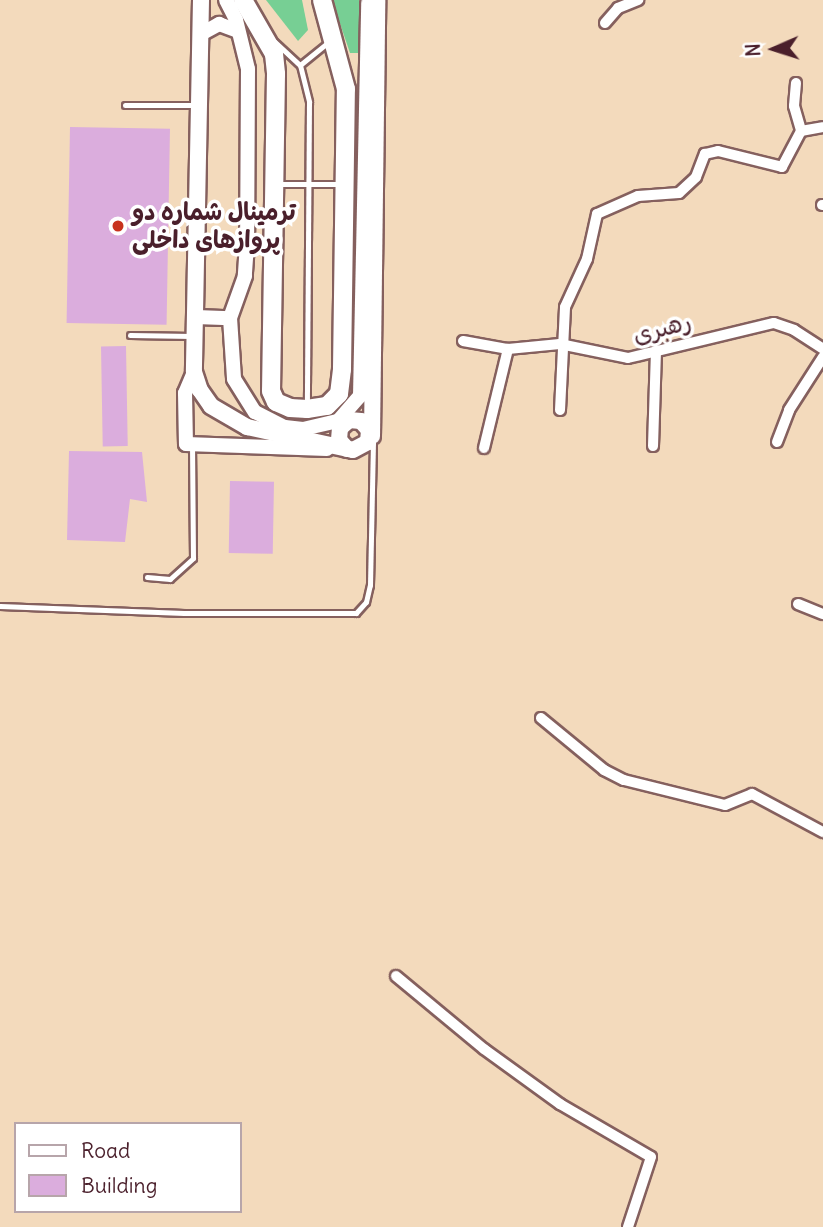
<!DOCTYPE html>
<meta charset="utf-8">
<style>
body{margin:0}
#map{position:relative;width:823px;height:1227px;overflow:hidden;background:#f3dabc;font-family:Delius,"Playpen Sans Arabic",sans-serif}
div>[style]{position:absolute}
.green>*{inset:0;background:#77cf94}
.building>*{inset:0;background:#dbaddd;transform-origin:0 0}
.roads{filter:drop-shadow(2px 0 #85605e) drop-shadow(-2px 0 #85605e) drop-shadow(0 2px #85605e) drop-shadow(0 -2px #85605e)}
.lane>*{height:5px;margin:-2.5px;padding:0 2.5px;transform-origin:2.5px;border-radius:2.5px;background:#fff}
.street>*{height:10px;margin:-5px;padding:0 5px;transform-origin:5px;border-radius:5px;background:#fff}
.secondary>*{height:14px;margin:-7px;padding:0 7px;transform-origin:7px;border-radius:7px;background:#fff}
.primary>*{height:16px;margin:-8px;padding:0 8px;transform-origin:8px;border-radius:8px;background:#fff}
.highway>*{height:18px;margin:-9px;padding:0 9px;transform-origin:9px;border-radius:9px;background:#fff}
.dots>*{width:19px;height:19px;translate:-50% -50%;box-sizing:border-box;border:4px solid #fff;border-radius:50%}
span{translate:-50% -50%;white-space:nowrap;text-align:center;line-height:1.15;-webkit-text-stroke:7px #fff;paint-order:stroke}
.poi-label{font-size:24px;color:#4a1f2b;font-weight:700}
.left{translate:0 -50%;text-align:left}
.street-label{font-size:24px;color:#4a1f2b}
.legend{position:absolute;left:14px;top:1122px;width:228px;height:91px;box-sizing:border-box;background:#fff;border:2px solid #b7a5aa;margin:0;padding:9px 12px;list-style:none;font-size:21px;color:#4a1f2b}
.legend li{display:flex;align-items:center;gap:14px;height:35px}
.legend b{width:35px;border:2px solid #b7a5aa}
.north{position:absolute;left:739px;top:14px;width:70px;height:70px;-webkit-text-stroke:5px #fff;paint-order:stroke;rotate:267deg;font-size:19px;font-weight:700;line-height:28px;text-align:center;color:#4a1f2b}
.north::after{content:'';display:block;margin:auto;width:24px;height:32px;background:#4a1f2b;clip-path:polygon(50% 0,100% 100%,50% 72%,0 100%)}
</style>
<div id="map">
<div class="green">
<i style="clip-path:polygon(266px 0,302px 0,308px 30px,298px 41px)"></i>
<i style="clip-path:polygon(332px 0,359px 0,363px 53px,350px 53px)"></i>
</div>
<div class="building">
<i style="left:70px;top:127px;width:100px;height:196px;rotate:1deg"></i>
<i style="left:126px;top:346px;width:100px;height:25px;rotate:89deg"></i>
<i style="clip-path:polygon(69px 451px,142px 452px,147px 502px,130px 499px,125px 542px,67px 540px)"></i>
<i style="left:230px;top:481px;width:44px;height:72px;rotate:1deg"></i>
</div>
<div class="roads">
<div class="lane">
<i style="left:275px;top:42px;width:34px;rotate:43deg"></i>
<i style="left:300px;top:65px;width:38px;rotate:76deg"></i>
<i style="left:309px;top:102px;width:303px;rotate:90.4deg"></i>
<i style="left:300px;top:65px;width:38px;rotate:-39deg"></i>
<i style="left:125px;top:105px;width:72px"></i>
<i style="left:277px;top:184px;width:63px"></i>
<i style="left:130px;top:335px;width:62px;rotate:0.9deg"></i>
<i style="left:147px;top:577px;width:23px;rotate:5deg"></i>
<i style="left:170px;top:579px;width:31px;rotate:-42deg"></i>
<i style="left:193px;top:558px;width:112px;rotate:-90.5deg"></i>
<i style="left:0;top:606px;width:184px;rotate:2.2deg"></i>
<i style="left:184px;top:613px;width:172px"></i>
<i style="left:356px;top:613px;width:15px;rotate:-48deg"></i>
<i style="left:366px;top:602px;width:17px;rotate:-77deg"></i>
<i style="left:370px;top:585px;width:144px;rotate:-88.8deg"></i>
</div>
<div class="street">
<i style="left:605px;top:23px;width:20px;rotate:-49deg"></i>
<i style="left:618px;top:8px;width:22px;rotate:-22deg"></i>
<i style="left:796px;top:83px;width:23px;rotate:95deg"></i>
<i style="left:794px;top:106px;width:26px;rotate:74deg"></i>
<i style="left:801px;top:131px;width:22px;rotate:-10deg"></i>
<i style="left:822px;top:205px;width:1px"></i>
<i style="left:463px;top:341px;width:46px;rotate:10.1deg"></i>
<i style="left:508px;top:349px;width:52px;rotate:-5.5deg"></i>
<i style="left:560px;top:344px;width:69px;rotate:11.6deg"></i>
<i style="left:628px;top:358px;width:150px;rotate:-13.5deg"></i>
<i style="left:774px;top:323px;width:21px;rotate:19deg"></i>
<i style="left:794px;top:330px;width:35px;rotate:33deg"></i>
<i style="left:560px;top:410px;width:103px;rotate:-87.2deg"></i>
<i style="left:565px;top:307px;width:53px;rotate:-65.4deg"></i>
<i style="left:587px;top:259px;width:46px;rotate:-77.5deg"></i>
<i style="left:597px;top:214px;width:45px;rotate:-23.7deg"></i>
<i style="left:638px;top:196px;width:41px;rotate:-4.2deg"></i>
<i style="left:679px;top:193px;width:23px;rotate:-43deg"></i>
<i style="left:696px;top:177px;width:25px;rotate:-69deg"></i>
<i style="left:705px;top:154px;width:13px;rotate:-13deg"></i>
<i style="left:718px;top:151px;width:66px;rotate:14deg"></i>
<i style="left:782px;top:167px;width:41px;rotate:-62.2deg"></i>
<i style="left:777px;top:442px;width:34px;rotate:-69deg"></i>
<i style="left:789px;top:410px;width:63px;rotate:-57.3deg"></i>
<i style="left:653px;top:446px;width:95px;rotate:-88.2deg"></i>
<i style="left:484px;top:448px;width:102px;rotate:-76.4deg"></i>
<i style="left:798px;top:604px;width:27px;rotate:22deg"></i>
<i style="left:541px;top:718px;width:82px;rotate:39.5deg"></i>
<i style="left:604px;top:770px;width:22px;rotate:27deg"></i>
<i style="left:624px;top:780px;width:104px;rotate:13.9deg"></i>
<i style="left:725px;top:805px;width:29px;rotate:-22deg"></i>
<i style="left:752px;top:794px;width:81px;rotate:28.2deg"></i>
<i style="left:396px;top:976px;width:114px;rotate:39.7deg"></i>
<i style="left:484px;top:1049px;width:94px;rotate:35.9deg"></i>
<i style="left:560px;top:1104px;width:105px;rotate:30.2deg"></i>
<i style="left:651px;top:1157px;width:74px;rotate:108.2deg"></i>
</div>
<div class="secondary">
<i style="left:226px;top:0;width:22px;rotate:63deg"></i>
<i style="left:236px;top:20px;width:50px;rotate:76.2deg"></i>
<i style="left:248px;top:69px;width:175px;rotate:90.3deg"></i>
<i style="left:247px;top:244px;width:32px;rotate:94deg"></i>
<i style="left:245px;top:276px;width:45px;rotate:109.7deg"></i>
<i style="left:230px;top:318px;width:61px;rotate:86.2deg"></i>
<i style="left:234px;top:379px;width:39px;rotate:58deg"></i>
<i style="left:255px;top:412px;width:34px;rotate:27deg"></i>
<i style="left:285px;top:427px;width:18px;rotate:6deg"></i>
<i style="left:303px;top:429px;width:36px;rotate:-13deg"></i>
<i style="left:338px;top:421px;width:33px;rotate:-49deg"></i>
<i style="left:360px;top:396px;width:393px;rotate:-88.8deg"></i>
<i style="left:201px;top:34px;width:21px;rotate:-29deg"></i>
<i style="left:219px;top:24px;width:20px;rotate:20deg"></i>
<i style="left:196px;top:317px;width:34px;rotate:2deg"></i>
<i style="left:194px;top:372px;width:23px;rotate:113deg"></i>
<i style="left:185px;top:393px;width:51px;rotate:88.9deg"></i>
<i style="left:186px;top:444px;width:141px;rotate:2deg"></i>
</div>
<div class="primary">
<i style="left:201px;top:0;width:372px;rotate:91.1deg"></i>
<i style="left:194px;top:372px;width:19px;rotate:72deg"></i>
<i style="left:200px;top:390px;width:19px;rotate:55deg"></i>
<i style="left:211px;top:406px;width:42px;rotate:30.3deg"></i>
<i style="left:247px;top:427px;width:108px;rotate:12.2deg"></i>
<i style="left:353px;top:450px;width:17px;rotate:-28deg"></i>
<i style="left:368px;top:442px;width:12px;rotate:-85deg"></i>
<i style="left:369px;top:430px;width:12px;rotate:-132deg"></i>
<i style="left:361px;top:421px;width:12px;rotate:-175deg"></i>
<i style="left:349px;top:420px;width:12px;rotate:138deg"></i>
<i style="left:340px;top:428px;width:12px;rotate:95deg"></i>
<i style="left:339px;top:440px;width:12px;rotate:48deg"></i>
<i style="left:372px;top:436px;width:436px;rotate:-89.3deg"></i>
</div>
<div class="highway">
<i style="left:243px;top:0;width:62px;rotate:60.1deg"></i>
<i style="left:274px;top:54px;width:20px;rotate:84deg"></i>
<i style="left:276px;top:74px;width:317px;rotate:90.9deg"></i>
<i style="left:271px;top:391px;width:12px;rotate:66deg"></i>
<i style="left:276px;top:402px;width:15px;rotate:23deg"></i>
<i style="left:290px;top:408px;width:17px;rotate:3deg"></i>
<i style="left:307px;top:409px;width:20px;rotate:-9deg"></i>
<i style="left:327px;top:406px;width:17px;rotate:-45deg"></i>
<i style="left:339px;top:394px;width:25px;rotate:-83deg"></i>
<i style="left:342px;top:369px;width:280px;rotate:-89.2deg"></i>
<i style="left:346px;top:89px;width:92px;rotate:-105.1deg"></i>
</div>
</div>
<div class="dots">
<i style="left:118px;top:226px;background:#c8321e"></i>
</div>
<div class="poi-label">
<span class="left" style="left:132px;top:226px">ترمینال شماره دو<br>پروازهای داخلی</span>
</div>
<div class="street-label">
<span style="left:662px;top:328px;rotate:-14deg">رهبری</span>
</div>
<ul class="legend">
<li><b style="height:9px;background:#fff"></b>Road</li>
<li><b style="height:19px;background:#dbaddd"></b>Building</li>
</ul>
<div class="north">N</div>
</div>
